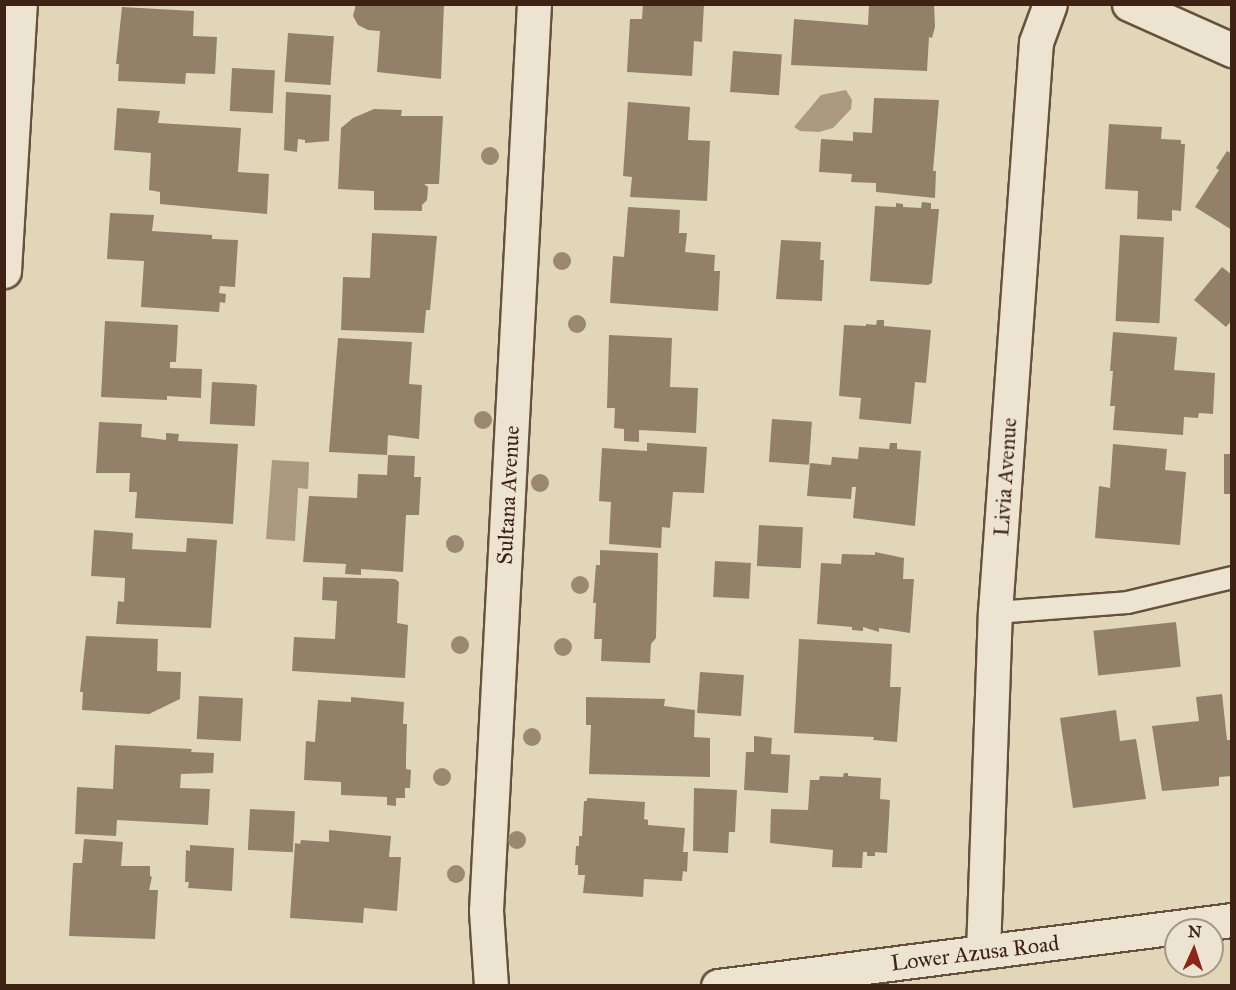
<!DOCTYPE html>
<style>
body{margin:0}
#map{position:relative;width:1236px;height:990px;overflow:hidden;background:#e2d6b8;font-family:"IM FELL Great Primer",serif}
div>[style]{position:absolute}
.water>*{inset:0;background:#aa9980}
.building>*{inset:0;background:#938069;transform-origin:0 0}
.roads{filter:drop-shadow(2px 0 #67503d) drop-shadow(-2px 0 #67503d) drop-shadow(0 2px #67503d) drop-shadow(0 -2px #67503d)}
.lane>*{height:21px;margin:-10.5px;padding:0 10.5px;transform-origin:10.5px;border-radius:10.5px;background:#ece4d1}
.street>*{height:33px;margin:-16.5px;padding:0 16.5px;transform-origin:16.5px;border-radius:16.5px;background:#ece4d1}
.secondary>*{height:33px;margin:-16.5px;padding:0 16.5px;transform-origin:16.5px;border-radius:16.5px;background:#ece4d1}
.trees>*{width:18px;height:18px;margin:-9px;border-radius:50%;background:#9a8870}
span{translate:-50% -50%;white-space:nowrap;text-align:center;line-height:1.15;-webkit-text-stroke:6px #ece4d1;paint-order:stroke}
.street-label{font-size:22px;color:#3e2314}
.frame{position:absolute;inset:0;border:6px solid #3e2314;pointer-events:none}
.north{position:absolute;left:1164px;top:918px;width:60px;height:60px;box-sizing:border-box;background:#ece4d1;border:2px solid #a69785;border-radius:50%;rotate:3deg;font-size:16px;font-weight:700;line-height:24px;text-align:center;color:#3e2314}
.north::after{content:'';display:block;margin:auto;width:21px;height:27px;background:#8f2418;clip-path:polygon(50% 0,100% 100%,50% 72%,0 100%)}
</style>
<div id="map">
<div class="water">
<i style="clip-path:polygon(846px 90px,852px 100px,851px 109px,833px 128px,819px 132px,800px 131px,794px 127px,821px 95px)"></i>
<i style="clip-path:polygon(272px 460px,309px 462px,308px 489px,298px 488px,295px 541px,266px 539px)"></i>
</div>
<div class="building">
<i style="clip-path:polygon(356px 4px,444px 4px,441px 79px,377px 72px,380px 31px,368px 30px,358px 25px,353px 16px)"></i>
<i style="clip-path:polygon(643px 4px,704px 4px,702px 42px,694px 41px,692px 76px,627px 72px,630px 19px,642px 19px)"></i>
<i style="clip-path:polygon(869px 4px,934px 4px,935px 27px,932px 38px,929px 37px,927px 71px,791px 65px,794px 19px,868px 25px)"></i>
<i style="clip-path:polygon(122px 7px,194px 11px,193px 36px,217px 37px,215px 74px,186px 73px,185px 84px,118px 81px,119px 64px,116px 64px)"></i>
<i style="left:288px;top:33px;width:46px;height:49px;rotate:4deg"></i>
<i style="left:733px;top:51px;width:49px;height:41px;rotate:4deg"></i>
<i style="left:232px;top:68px;width:43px;height:43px;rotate:3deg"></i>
<i style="clip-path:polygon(286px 92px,331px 95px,329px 141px,305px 143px,305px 140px,298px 139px,297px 152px,284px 150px)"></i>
<i style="clip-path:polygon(874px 98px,939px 100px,933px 171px,936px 171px,935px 198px,876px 192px,876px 183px,851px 182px,852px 174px,819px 172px,821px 139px,853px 141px,853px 132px,872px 133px)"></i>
<i style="clip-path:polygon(628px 102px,690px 107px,688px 140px,710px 141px,707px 201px,630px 197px,632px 177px,623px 176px)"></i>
<i style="clip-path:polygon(117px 108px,160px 111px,158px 123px,241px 128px,238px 172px,269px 174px,267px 214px,160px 204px,160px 192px,149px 190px,151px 153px,114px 150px)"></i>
<i style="clip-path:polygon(374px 109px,402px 110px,401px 116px,443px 116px,439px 184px,424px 184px,428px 187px,427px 200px,422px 205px,422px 211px,374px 210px,374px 191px,338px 189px,341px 128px,353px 118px)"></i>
<i style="clip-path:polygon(1109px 124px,1162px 127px,1161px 139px,1181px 140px,1181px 144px,1185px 144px,1181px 211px,1172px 210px,1172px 221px,1137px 219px,1138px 191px,1105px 189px)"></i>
<i style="clip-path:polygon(1227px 151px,1232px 154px,1232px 230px,1195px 207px,1219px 170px,1216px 168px)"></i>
<i style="clip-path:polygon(922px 202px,931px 203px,931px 209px,939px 209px,932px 283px,928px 285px,870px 281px,875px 206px,896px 207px,896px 203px,903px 204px,903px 207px,921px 208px)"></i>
<i style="clip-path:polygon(628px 207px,680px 210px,679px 233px,687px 233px,685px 252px,715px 255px,714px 271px,720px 271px,718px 311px,610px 303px,613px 256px,624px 257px)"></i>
<i style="clip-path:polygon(110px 213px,154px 215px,152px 231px,212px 235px,212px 239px,238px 240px,235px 287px,220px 286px,219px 293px,226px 294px,225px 303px,220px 302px,219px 312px,141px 307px,144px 261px,107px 259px)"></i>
<i style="clip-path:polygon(372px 233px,437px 236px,430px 310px,426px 310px,424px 333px,341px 330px,343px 277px,370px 278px)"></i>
<i style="left:1120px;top:235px;width:44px;height:86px;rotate:3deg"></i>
<i style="clip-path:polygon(781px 240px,821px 242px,820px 260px,824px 260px,822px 301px,776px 299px)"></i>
<i style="clip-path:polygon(1222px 267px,1232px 275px,1232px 320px,1226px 327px,1194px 300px)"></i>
<i style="clip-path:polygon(877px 320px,884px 320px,884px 326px,931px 330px,926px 383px,915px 382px,911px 424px,859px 419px,861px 398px,839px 396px,844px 325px,866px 326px,866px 324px,876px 325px)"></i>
<i style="clip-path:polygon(105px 321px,178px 325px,176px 362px,170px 362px,170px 368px,202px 369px,201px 398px,167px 396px,167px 400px,101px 397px)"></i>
<i style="clip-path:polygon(1113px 332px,1177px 337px,1174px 370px,1215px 373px,1213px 414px,1199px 413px,1198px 418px,1184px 417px,1183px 435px,1113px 430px,1115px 406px,1110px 406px,1113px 371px,1110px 371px)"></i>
<i style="clip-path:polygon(609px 335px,672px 338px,670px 387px,698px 388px,696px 433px,639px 430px,639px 442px,624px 441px,624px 429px,614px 428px,615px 408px,607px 408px)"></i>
<i style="clip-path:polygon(338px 338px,412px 342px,409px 384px,422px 385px,419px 439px,388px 435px,387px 455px,329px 452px)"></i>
<i style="left:212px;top:382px;width:45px;height:42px;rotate:3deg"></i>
<i style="left:772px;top:419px;width:40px;height:43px;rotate:4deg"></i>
<i style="clip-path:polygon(99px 422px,142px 424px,141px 437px,166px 440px,166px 433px,179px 434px,178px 441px,238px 444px,233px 524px,135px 518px,137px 492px,129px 492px,130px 473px,96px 473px)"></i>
<i style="clip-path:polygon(647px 443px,707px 447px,704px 493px,673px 492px,670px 528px,662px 527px,661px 548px,609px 544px,611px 502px,599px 501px,602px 448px,647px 451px)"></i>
<i style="clip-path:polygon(890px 443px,897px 443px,897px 449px,921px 451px,915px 526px,853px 518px,856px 487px,852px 487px,851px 499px,807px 496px,810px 463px,831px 465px,832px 457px,858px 459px,859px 447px,889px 449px)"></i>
<i style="clip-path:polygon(1113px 444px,1167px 449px,1165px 470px,1186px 472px,1180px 545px,1095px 538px,1099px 486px,1110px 488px)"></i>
<i style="left:1224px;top:454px;width:8px;height:40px"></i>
<i style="clip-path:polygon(388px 455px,415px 456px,414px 477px,421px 477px,419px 515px,406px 515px,403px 572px,361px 569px,361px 575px,345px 574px,346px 564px,303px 562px,309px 496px,357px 498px,358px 474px,387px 475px)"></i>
<i style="left:759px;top:525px;width:44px;height:41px;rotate:3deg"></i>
<i style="clip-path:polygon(94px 530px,133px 533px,132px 549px,186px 552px,187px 538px,217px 540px,211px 628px,116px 624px,118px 601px,124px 602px,125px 578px,91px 576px)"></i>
<i style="clip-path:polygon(600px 550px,658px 553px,656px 638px,651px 644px,650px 663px,601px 661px,602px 639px,594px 639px,596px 603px,593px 603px,596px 565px,600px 565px)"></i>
<i style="clip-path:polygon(875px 552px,904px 558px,903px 579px,914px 579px,910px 633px,879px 628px,879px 632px,863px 627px,863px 631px,852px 630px,852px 627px,817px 624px,821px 563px,841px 564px,842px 554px,875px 555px)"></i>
<i style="left:715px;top:561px;width:36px;height:36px;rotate:3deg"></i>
<i style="clip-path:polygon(323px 577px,395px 579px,399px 582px,397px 623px,408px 625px,405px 678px,292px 671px,294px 637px,335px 639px,337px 601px,322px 600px)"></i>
<i style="left:1176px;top:622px;width:45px;height:83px;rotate:84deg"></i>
<i style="clip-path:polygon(86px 636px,158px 639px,157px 671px,181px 672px,180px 699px,149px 714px,82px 710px,83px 692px,80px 692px)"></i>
<i style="clip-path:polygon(799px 639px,892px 644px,890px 687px,901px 687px,897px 742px,873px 740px,874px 737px,794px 733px)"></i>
<i style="left:700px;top:672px;width:44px;height:41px;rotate:4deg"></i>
<i style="clip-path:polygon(1222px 694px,1227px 740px,1232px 740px,1232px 776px,1219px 777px,1219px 786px,1162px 791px,1152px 726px,1199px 721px,1196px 697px)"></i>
<i style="left:199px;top:696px;width:44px;height:43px;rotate:3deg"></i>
<i style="clip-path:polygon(351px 697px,404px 702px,403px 724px,407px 724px,406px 758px,406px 769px,411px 770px,410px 788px,405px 788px,405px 798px,396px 798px,396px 806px,387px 805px,387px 797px,341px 795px,341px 782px,304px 780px,306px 741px,315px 742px,318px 700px,351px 702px)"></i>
<i style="clip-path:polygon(586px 697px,665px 699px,664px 706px,695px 710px,694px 737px,710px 738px,710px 777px,589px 774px,591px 725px,586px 725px)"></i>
<i style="clip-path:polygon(1116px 710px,1120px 741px,1136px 739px,1146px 799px,1073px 808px,1060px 718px)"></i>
<i style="clip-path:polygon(754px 736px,772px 738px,771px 754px,790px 755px,788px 793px,744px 790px,746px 752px,754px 752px)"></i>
<i style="clip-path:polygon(115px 745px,192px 749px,191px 752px,214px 753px,213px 773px,181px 774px,180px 788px,210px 789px,208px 825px,117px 820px,116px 836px,75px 834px,77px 787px,113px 789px)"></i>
<i style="clip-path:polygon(844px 773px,848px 773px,848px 776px,881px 778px,880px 799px,890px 800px,887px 853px,875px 852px,875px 856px,867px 856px,867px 852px,863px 852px,862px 868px,832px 867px,833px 850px,770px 843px,771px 809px,808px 810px,810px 780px,819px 780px,820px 776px,843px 777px)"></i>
<i style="clip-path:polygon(694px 788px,737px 790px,735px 832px,729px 832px,728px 853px,693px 851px)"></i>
<i style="clip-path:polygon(587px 798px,645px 802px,644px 819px,648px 820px,648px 825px,685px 828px,683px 852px,688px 852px,687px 872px,683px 871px,682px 881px,644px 879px,643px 897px,583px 893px,585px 875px,578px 875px,578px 865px,575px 865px,576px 846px,579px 846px,579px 836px,582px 836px,584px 801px,587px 801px)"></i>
<i style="left:250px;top:809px;width:45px;height:41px;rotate:3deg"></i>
<i style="clip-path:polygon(329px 830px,391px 836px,389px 857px,401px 857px,397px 911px,364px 908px,363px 923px,290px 918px,295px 843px,300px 844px,301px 840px,329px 842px)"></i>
<i style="clip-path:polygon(84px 839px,123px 842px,121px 866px,150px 866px,150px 876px,152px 877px,149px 890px,158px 890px,155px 939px,69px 936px,73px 863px,82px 863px)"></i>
<i style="clip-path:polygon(190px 845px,234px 848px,232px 891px,188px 888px,189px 882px,185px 882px,186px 850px,190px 851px)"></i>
</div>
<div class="roads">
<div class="lane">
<i style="left:995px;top:612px;width:132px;rotate:-4.3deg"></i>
<i style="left:1127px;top:602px;width:108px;rotate:-13.4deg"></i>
</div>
<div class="street">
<i style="left:1129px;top:4px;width:113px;rotate:24.1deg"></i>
<i style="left:4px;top:271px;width:267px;rotate:-86.6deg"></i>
<i style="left:983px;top:952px;width:340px;rotate:-88deg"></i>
<i style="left:995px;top:612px;width:571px;rotate:-85.89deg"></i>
<i style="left:1036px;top:42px;width:40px;rotate:-69.8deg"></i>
<i style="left:491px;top:986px;width:76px;rotate:-93.8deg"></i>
<i style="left:486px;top:910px;width:907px;rotate:-86.97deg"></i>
</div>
<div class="secondary">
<i style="left:718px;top:986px;width:518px;rotate:-7.32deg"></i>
</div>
</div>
<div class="trees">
<i style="left:490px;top:156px"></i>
<i style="left:562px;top:261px"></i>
<i style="left:577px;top:324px"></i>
<i style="left:483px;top:420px"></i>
<i style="left:540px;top:483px"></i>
<i style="left:455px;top:544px"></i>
<i style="left:580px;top:585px"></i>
<i style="left:460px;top:645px"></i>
<i style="left:563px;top:647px"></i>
<i style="left:532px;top:737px"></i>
<i style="left:442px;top:777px"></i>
<i style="left:517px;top:840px"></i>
<i style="left:456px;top:874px"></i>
</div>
<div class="street-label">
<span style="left:1005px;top:477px;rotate:-86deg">Livia Avenue</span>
<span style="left:508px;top:495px;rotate:-87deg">Sultana Avenue</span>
<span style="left:975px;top:953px;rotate:-7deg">Lower Azusa Road</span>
</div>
<div class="frame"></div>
<div class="north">N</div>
</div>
